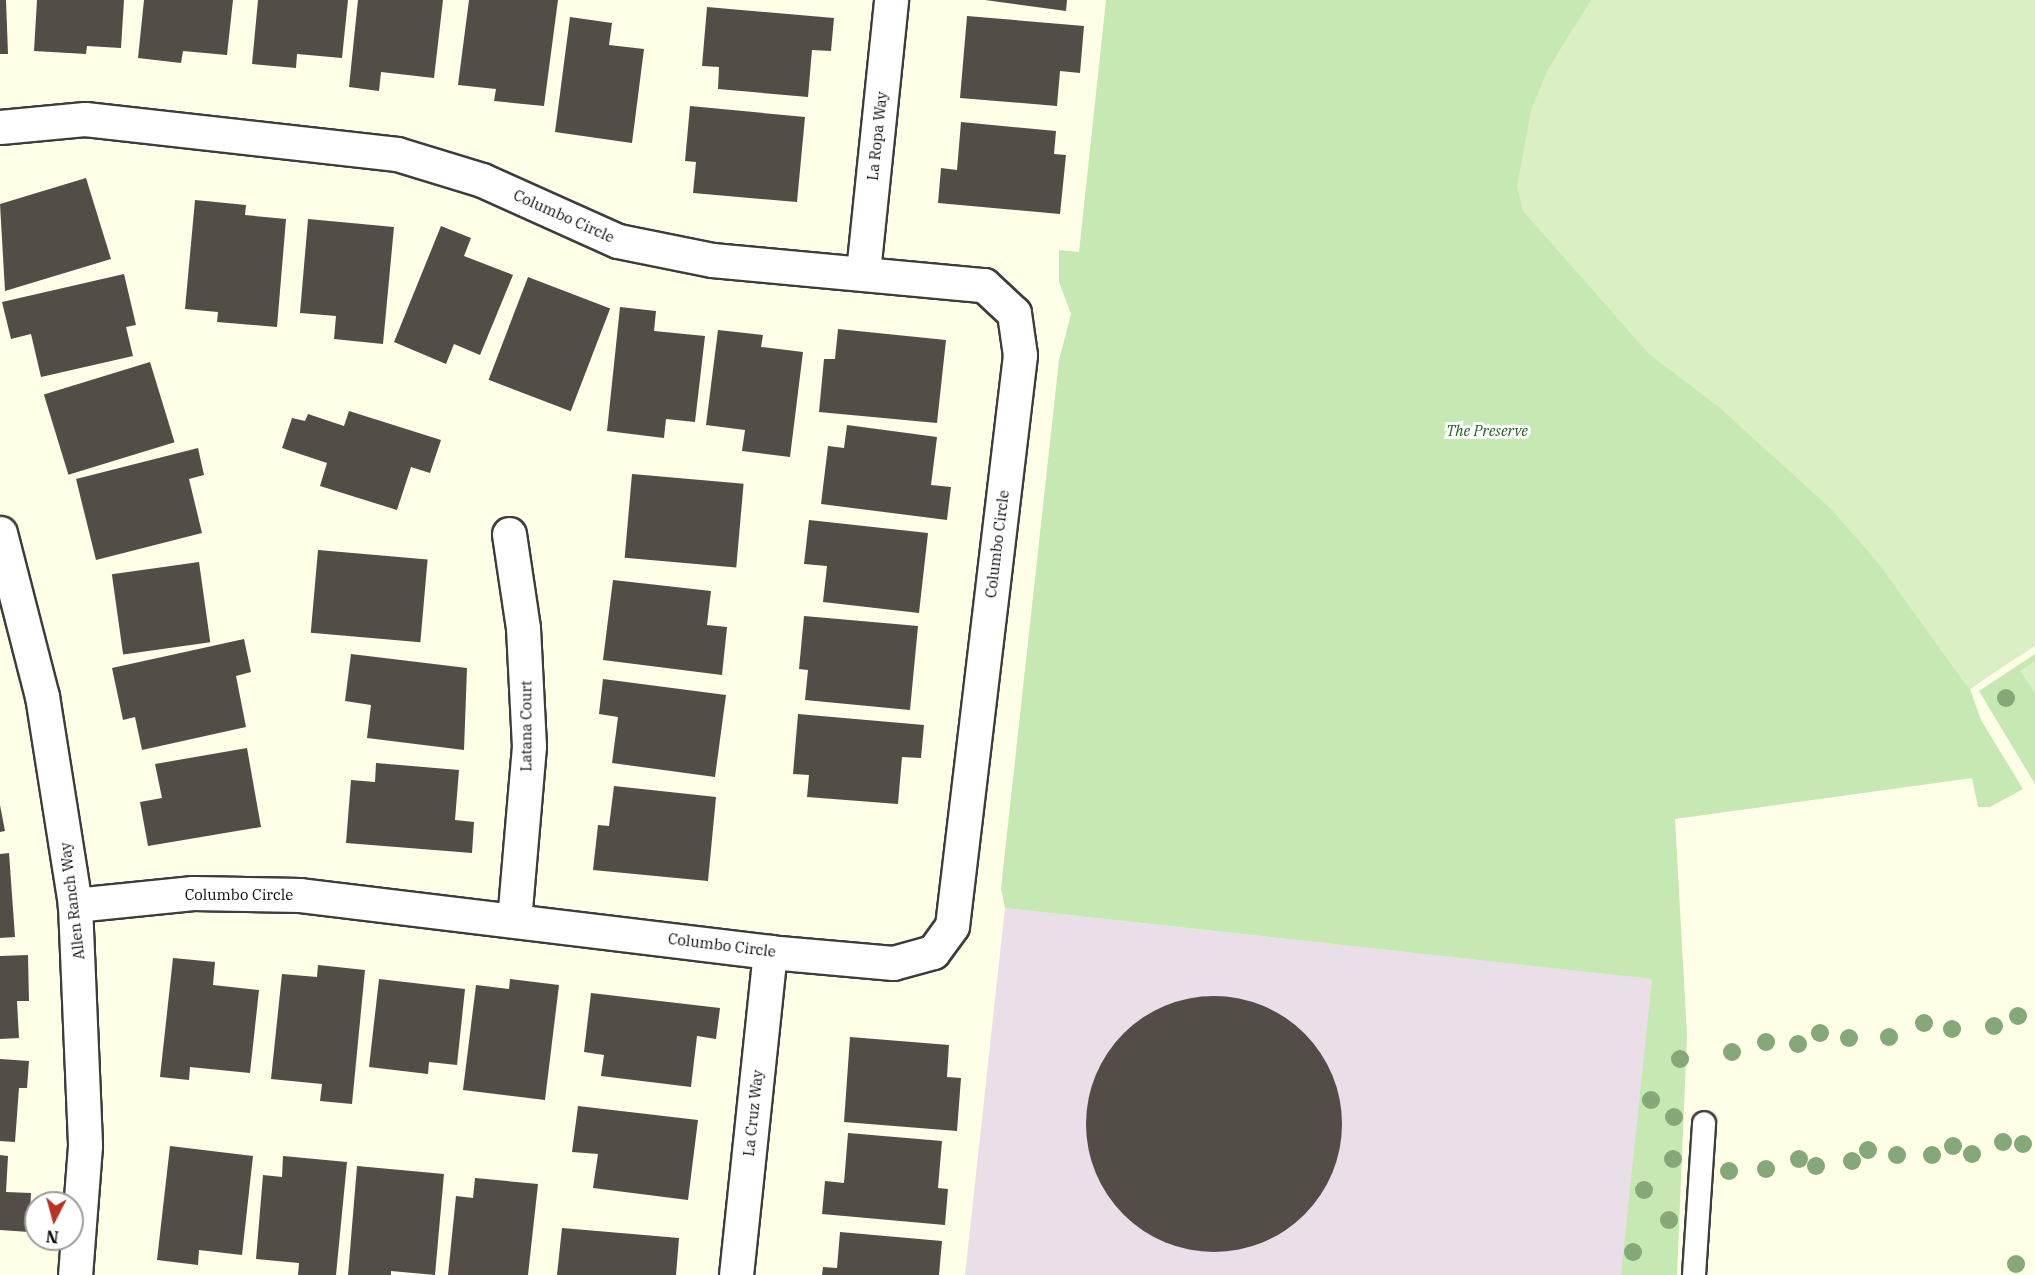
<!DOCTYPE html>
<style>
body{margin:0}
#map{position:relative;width:2035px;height:1275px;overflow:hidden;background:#fffee7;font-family:"IBM Plex Serif",serif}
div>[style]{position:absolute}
.industrial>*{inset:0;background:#eadee9}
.green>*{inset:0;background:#c6e8b2}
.pitch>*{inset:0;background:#daefc4}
.building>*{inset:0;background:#534d47;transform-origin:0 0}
.round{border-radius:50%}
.roads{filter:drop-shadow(2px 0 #3d3d3d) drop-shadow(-2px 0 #3d3d3d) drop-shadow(0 2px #3d3d3d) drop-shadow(0 -2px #3d3d3d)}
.lane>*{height:22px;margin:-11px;padding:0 11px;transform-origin:11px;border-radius:11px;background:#fff}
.street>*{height:33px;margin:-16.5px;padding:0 16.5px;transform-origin:16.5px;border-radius:16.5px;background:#fff}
.trees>*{width:18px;height:18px;margin:-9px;border-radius:50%;background:#84a877}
span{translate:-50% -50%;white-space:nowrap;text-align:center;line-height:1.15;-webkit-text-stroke:6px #fff;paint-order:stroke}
.street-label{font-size:15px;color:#0a0a0a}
.park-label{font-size:15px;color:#20611c;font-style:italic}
.north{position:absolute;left:24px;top:1191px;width:60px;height:60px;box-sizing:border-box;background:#fff;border:2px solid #9d9d9d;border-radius:50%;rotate:186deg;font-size:16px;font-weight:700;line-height:24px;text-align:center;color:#0a0a0a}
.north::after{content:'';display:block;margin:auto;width:21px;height:27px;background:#b93223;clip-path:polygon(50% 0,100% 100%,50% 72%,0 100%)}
</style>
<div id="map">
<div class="industrial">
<i style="clip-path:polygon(1005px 908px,1653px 979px,1622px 1275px,965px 1275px)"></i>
</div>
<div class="green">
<i style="clip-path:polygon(1106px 0,2035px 0,2035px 644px,1970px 689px,1981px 720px,2023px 789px,1990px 807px,1978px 807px,1972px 778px,1675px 819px,1687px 1035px,1677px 1275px,1621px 1275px,1652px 979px,1005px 908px,1001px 888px,1059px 360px,1071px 314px,1059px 282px,1059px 250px,1079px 252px)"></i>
<i style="clip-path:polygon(2035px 654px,2035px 784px,1979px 691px)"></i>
</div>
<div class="pitch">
<i style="clip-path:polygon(1591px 0,2035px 0,2035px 646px,1969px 689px,1878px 563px,1832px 510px,1720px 408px,1649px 354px,1523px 211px,1517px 187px,1531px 110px,1548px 69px)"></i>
<i style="clip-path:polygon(2035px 661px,2035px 693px,2020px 671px)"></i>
</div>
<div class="building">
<i style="clip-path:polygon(0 0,6px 0,8px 54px,0 54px)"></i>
<i style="clip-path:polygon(37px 0,124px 0,121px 48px,87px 46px,86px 54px,34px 51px)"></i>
<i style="clip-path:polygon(144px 0,233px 0,227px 55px,183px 51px,181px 63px,138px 58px)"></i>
<i style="clip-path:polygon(258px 0,348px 0,342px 58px,297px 54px,296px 68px,252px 64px)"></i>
<i style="clip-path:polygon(358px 0,443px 0,434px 78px,381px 72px,379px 91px,349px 87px)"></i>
<i style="clip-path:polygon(469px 0,558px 0,544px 106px,494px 101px,496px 89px,458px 85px)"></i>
<i style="clip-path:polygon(985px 0,1067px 0,1066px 11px)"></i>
<i style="clip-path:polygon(707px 7px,834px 18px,831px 51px,812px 50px,808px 97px,718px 89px,719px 67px,702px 66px)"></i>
<i style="clip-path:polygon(967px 16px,1084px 26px,1080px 73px,1060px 71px,1057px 106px,960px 98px)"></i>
<i style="clip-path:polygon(570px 17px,612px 23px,609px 45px,644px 49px,632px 143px,555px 132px)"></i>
<i style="clip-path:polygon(690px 106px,805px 117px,797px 202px,693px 193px,696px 162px,685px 161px)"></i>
<i style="clip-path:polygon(961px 122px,1056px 131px,1054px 154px,1066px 155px,1060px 214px,938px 203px,941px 168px,957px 170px)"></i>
<i style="clip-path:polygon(86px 178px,111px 259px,5px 291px,0 204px)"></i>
<i style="clip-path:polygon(195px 200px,246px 205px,245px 215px,286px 219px,277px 327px,217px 322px,218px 312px,185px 309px)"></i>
<i style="clip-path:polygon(308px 219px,394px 227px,383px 344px,334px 339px,336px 316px,300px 313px)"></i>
<i style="clip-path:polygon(441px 226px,471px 238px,464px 256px,513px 275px,480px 355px,454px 344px,446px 364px,394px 342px)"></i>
<i style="clip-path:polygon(124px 274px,136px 325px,126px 327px,133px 356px,41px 377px,31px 334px,11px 339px,2px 302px)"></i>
<i style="left:528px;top:277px;width:88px;height:110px;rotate:21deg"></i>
<i style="clip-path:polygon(620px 307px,656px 311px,654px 331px,705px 336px,695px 422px,666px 419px,664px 438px,607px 431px)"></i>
<i style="clip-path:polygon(838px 329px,946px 340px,937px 423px,819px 412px,824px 359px,835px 359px)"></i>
<i style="clip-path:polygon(718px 330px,763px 335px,761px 347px,803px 352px,790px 457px,742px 451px,745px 430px,706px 425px)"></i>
<i style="left:150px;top:362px;width:84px;height:111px;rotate:73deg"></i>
<i style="clip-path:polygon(349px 411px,441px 440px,430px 473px,411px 467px,397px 510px,320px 486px,327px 463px,282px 448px,292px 418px,305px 421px,308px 414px,344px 426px)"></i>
<i style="clip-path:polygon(847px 425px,937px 437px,931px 485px,951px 487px,947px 520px,821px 504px,828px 446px,844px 448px)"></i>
<i style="clip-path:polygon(198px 448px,204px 475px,189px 479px,202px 533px,96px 560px,76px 479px)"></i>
<i style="left:632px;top:474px;width:112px;height:84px;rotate:5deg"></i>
<i style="clip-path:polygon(809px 520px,928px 533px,919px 613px,823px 602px,827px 566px,804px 564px)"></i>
<i style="left:318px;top:550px;width:110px;height:83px;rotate:5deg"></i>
<i style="left:199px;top:562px;width:81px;height:88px;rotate:82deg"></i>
<i style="clip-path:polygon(613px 580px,711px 591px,707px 625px,727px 627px,722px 675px,603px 660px)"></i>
<i style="clip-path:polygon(804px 616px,918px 626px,910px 710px,805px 700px,808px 670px,799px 669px)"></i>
<i style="clip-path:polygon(244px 639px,251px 672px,236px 676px,246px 727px,142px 750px,135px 717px,123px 720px,112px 668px)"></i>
<i style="clip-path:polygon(351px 654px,467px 668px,464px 750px,367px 738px,371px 705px,345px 701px)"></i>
<i style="clip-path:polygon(603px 679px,726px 695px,715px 777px,612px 763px,618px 717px,599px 714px)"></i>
<i style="clip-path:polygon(798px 714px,924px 725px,921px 758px,902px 757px,898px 804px,807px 797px,809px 775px,793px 774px)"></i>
<i style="clip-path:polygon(247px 748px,261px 827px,148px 846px,140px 802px,162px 798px,155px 764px)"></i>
<i style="clip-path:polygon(376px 763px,459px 770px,455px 820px,474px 822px,472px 853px,346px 843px,351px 780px,375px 782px)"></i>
<i style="clip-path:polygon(614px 786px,716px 797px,708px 881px,593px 870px,598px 825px,609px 826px)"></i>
<i style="clip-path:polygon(0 805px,5px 831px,0 832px)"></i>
<i style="clip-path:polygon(9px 853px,15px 937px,0 938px,0 854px)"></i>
<i style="clip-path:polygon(28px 955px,29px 1001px,17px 1001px,19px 1038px,0 1039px,0 956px)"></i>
<i style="clip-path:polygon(173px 958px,215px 962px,213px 985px,259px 990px,250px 1073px,190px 1067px,189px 1080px,160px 1077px)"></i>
<i style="clip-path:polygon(318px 965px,365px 970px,352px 1104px,320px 1101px,322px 1084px,271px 1079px,282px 974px,317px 977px)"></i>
<i style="clip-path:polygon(379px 979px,465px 989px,457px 1065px,429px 1062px,428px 1074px,369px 1067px)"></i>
<i style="clip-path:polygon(510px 979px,559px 985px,545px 1100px,463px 1090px,476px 985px,509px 989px)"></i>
<i style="clip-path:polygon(591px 993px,720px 1008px,716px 1039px,697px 1036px,691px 1087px,601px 1076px,604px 1055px,584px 1052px)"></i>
<i class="round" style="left:1086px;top:996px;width:256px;height:256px"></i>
<i style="clip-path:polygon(850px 1037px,949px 1045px,947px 1077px,961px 1078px,957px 1131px,844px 1122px)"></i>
<i style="clip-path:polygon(0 1059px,29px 1061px,27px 1088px,19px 1088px,15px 1142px,0 1141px)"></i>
<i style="clip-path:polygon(578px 1106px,698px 1120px,688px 1200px,593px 1188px,598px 1154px,572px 1152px)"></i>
<i style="clip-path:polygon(848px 1133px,942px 1141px,938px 1188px,948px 1189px,945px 1225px,822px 1214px,825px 1181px,844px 1183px)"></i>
<i style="clip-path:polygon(170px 1146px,253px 1156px,242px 1255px,199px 1250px,198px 1265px,157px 1260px)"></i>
<i style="clip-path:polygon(0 1155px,8px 1156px,6px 1192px,31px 1193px,29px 1232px,0 1230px)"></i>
<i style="clip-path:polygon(283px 1156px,347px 1162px,336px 1275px,298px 1275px,299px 1263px,256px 1259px,263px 1175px,282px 1177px)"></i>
<i style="clip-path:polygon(357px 1166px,444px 1174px,435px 1275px,391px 1271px,391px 1275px,348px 1275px)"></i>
<i style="clip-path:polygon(475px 1178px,538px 1184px,528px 1275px,448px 1275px,456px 1196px,473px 1198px)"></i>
<i style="clip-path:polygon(562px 1228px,679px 1238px,676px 1275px,557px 1275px)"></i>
<i style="clip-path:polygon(840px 1232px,942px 1241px,939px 1275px,822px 1275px,823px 1267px,837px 1268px)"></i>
</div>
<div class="roads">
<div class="lane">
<i style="left:1694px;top:1275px;width:152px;rotate:-86.2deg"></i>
</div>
<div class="street">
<i style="left:0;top:127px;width:85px;rotate:-5.4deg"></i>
<i style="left:85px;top:119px;width:314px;rotate:6.4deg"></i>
<i style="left:397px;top:154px;width:89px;rotate:17deg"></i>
<i style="left:482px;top:180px;width:149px;rotate:24.2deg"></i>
<i style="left:618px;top:241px;width:96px;rotate:11.4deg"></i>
<i style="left:712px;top:260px;width:273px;rotate:5.3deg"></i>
<i style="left:984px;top:285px;width:41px;rotate:43deg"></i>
<i style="left:1014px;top:313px;width:42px;rotate:81.9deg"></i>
<i style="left:1020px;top:355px;width:575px;rotate:96.79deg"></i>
<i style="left:952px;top:926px;width:32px;rotate:126deg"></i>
<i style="left:933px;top:952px;width:41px;rotate:164.6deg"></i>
<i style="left:893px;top:963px;width:123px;rotate:-174.9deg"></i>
<i style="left:770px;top:952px;width:473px;rotate:-173.1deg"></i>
<i style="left:300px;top:895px;width:107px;rotate:-178.9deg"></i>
<i style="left:193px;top:893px;width:119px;rotate:174.2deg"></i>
<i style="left:863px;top:272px;width:273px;rotate:-84.1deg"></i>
<i style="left:0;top:533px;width:168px;rotate:75.6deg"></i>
<i style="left:42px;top:696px;width:212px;rotate:81deg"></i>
<i style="left:75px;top:905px;width:241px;rotate:87.6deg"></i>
<i style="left:85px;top:1146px;width:129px;rotate:94.4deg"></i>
<i style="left:509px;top:534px;width:95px;rotate:81.5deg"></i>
<i style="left:523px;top:628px;width:118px;rotate:87.1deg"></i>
<i style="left:529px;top:746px;width:175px;rotate:94.9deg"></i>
<i style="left:736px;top:1275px;width:325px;rotate:-84deg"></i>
</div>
</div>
<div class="trees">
<i style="left:2006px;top:698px"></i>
<i style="left:2018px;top:1016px"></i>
<i style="left:1924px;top:1023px"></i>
<i style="left:1994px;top:1026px"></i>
<i style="left:1952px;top:1029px"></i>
<i style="left:1820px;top:1033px"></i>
<i style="left:1889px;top:1037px"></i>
<i style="left:1849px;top:1038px"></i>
<i style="left:1766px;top:1042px"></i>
<i style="left:1798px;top:1044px"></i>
<i style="left:1732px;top:1052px"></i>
<i style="left:1680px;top:1059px"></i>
<i style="left:1651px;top:1100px"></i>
<i style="left:1674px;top:1117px"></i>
<i style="left:2003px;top:1142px"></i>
<i style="left:2023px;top:1144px"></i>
<i style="left:1953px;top:1146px"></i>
<i style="left:1868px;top:1150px"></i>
<i style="left:1972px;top:1154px"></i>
<i style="left:1897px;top:1155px"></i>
<i style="left:1932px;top:1155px"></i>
<i style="left:1673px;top:1159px"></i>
<i style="left:1799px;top:1159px"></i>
<i style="left:1852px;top:1161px"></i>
<i style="left:1816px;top:1166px"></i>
<i style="left:1766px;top:1169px"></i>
<i style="left:1729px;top:1171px"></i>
<i style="left:1644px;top:1190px"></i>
<i style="left:1669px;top:1220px"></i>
<i style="left:1633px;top:1252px"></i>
<i style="left:2016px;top:1264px"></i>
</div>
<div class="street-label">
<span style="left:877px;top:136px;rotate:-84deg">La Ropa Way</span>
<span style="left:564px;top:216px;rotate:24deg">Columbo Circle</span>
<span style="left:997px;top:544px;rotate:-83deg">Columbo Circle</span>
<span style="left:526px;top:726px;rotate:-90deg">Latana Court</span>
<span style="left:239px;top:895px">Columbo Circle</span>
<span style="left:72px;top:901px;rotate:-97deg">Allen Ranch Way</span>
<span style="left:722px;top:945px;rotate:7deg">Columbo Circle</span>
<span style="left:753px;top:1113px;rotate:-84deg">La Cruz Way</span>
</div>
<div class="park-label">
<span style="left:1487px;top:431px">The Preserve</span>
</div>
<div class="north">N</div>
</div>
